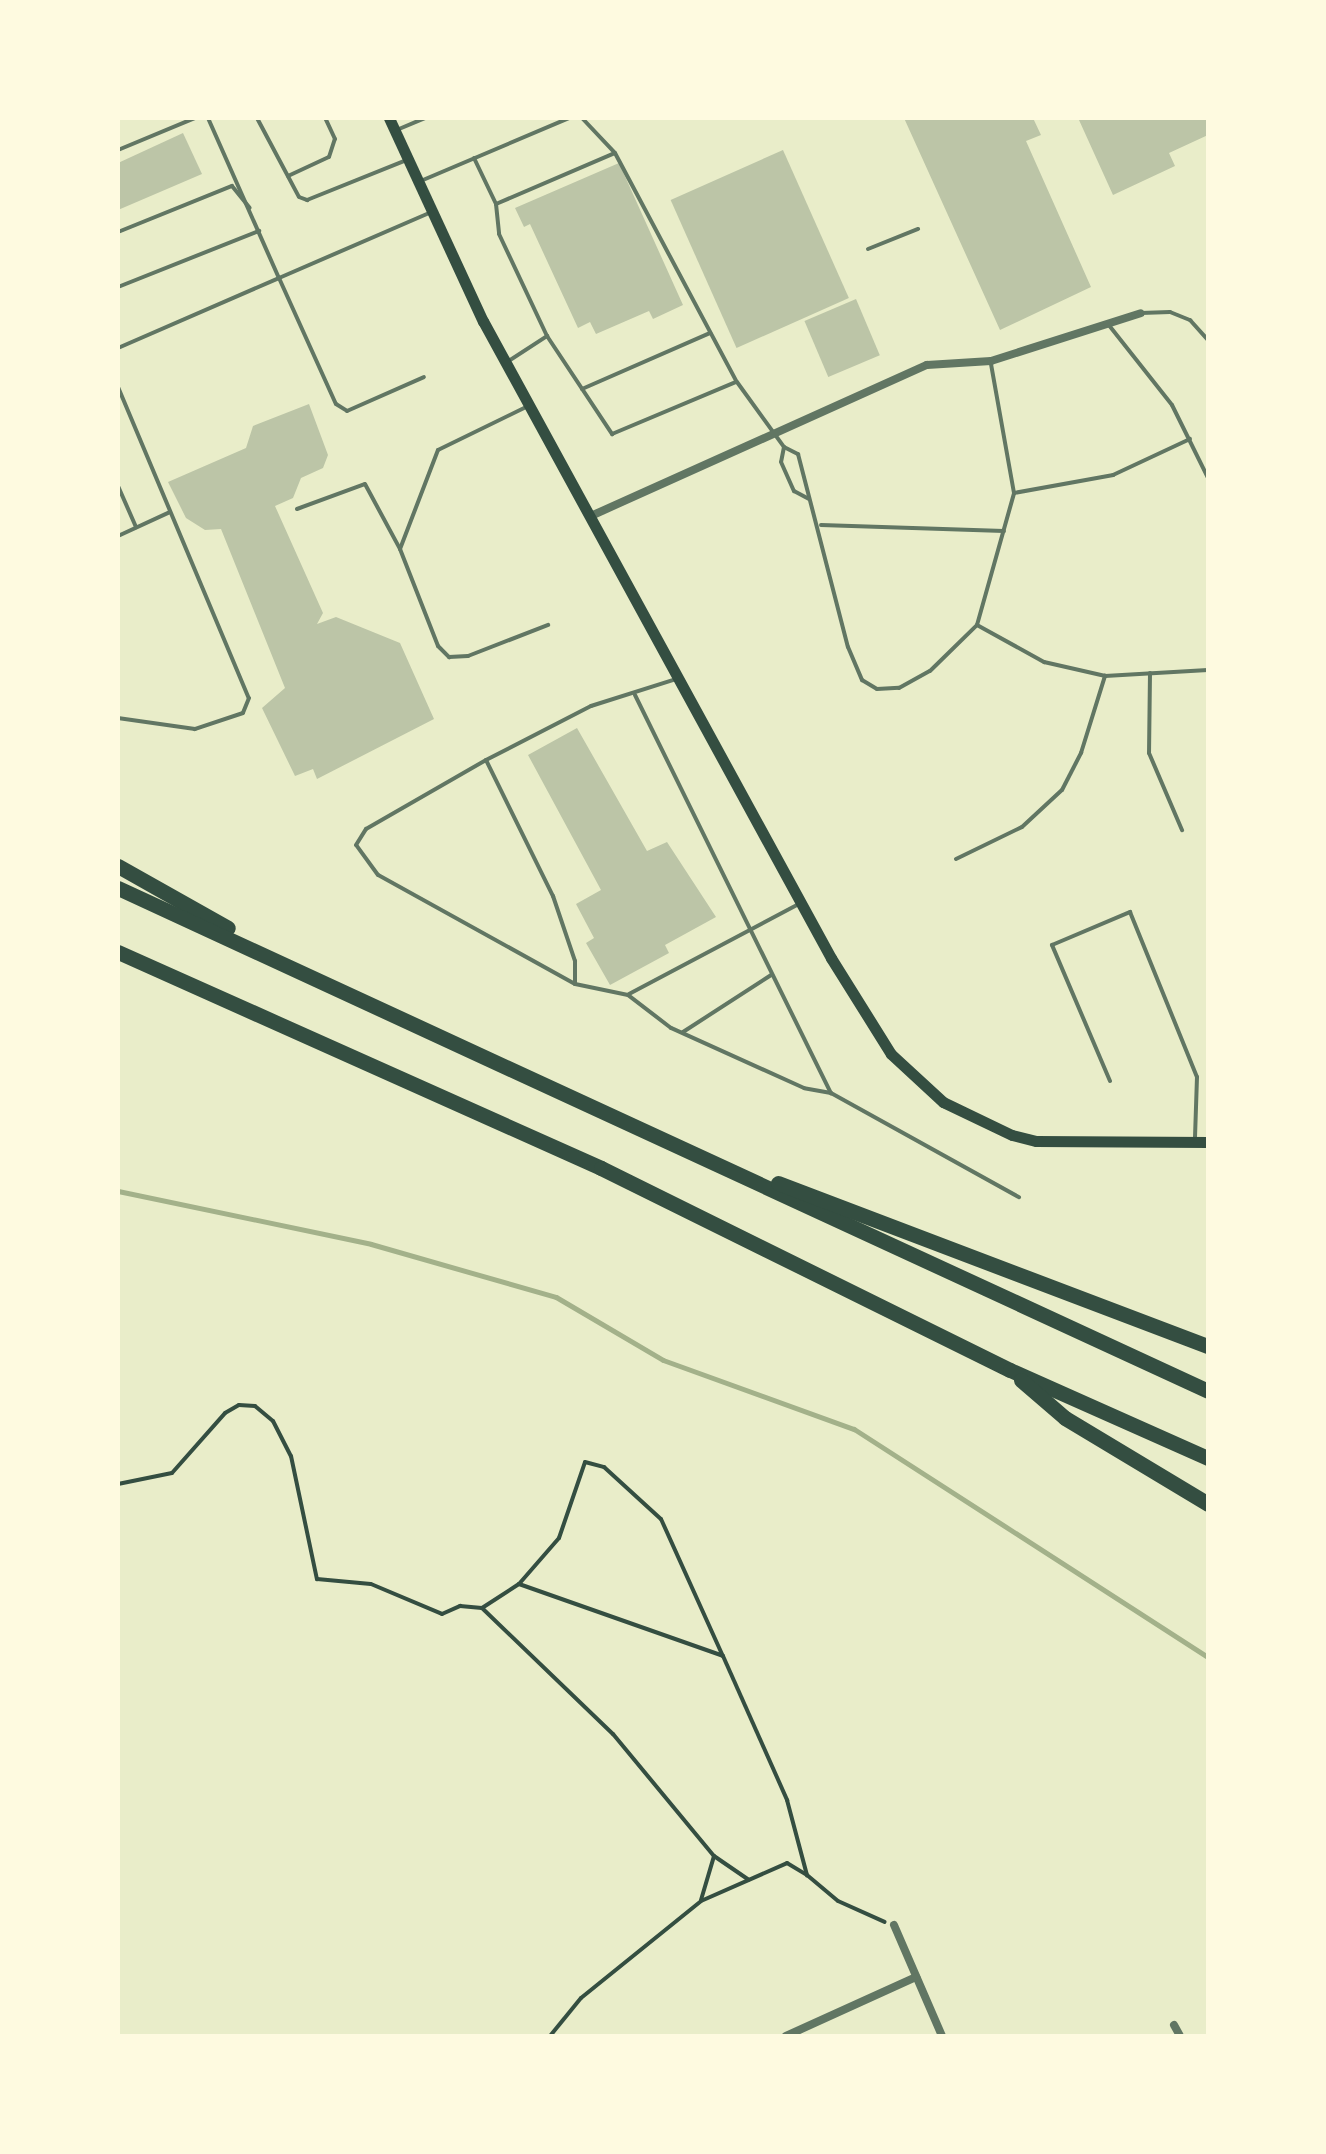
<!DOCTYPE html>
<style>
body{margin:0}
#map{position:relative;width:1326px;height:2154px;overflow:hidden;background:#e9edc9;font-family:"DM Sans",sans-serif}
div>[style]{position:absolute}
.stream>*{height:5px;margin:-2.5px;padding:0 2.5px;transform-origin:2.5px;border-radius:2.5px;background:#a3b18a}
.building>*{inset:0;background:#bcc5a7;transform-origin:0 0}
.path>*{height:4px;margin:-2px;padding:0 2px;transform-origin:2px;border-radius:2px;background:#344e41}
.service>*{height:4px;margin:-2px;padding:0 2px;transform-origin:2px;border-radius:2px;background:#617663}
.minor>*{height:8px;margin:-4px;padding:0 4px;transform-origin:4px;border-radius:4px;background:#617663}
.secondary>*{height:11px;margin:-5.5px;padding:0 5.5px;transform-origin:5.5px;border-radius:5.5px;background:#344e41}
.motorway>*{height:15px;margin:-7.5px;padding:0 7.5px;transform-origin:7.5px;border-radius:7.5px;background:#344e41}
span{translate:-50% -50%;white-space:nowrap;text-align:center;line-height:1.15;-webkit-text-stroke:10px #fefae0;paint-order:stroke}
.frame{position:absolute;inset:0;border:120px solid #fefae0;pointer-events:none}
</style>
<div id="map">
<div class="stream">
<i style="left:118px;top:1191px;width:258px;rotate:11.8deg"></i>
<i style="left:371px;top:1244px;width:192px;rotate:16deg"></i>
<i style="left:556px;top:1297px;width:124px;rotate:30.5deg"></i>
<i style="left:663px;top:1360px;width:203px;rotate:19.9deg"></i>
<i style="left:854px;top:1429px;width:421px;rotate:32.8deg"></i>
</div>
<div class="building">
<i style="clip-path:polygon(904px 118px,1033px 118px,1041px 135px,1026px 141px,1091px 287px,1000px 330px)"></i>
<i style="clip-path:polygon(1083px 118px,1208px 118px,1208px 135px,1169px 153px,1175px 166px,1113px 195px,1079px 120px)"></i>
<i style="clip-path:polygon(183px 133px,202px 174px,118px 210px,118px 163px)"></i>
<i style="left:783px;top:150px;width:162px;height:123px;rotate:66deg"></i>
<i style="clip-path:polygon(619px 163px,683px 305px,653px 319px,649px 311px,596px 334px,590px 322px,578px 328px,530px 224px,524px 227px,515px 208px)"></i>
<i style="left:856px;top:299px;width:61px;height:56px;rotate:67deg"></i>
<i style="clip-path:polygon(309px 404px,328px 455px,323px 468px,301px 478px,293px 498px,275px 506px,323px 613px,317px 624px,336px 617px,400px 643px,434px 719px,317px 779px,313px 769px,295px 776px,262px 708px,285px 688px,221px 529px,205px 530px,186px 518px,168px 482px,246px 448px,253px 426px)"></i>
<i style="clip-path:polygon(577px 728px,647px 851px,667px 842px,716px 917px,665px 945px,669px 953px,610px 985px,586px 943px,594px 938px,576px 904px,601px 890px,528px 755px)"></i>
</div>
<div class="path">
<i style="left:118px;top:1484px;width:55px;rotate:-11.5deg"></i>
<i style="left:172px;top:1473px;width:80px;rotate:-48.5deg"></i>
<i style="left:225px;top:1413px;width:16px;rotate:-30deg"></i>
<i style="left:239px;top:1405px;width:16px;rotate:4deg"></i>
<i style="left:255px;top:1406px;width:23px;rotate:40deg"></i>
<i style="left:273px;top:1421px;width:39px;rotate:63deg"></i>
<i style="left:291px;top:1456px;width:126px;rotate:78.1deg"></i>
<i style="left:317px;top:1579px;width:54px;rotate:5.3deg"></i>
<i style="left:371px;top:1584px;width:77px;rotate:22.9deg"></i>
<i style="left:442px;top:1614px;width:20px;rotate:-24deg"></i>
<i style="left:460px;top:1606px;width:22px;rotate:5deg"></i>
<i style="left:482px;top:1608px;width:44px;rotate:-33deg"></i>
<i style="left:519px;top:1584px;width:216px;rotate:19.4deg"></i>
<i style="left:723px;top:1656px;width:158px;rotate:66deg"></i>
<i style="left:787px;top:1800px;width:78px;rotate:75.1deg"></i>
<i style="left:807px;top:1875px;width:40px;rotate:40deg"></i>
<i style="left:838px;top:1901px;width:51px;rotate:24.1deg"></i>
<i style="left:519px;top:1584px;width:61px;rotate:-49deg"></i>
<i style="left:559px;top:1538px;width:80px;rotate:-71.1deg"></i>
<i style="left:585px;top:1462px;width:20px;rotate:15deg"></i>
<i style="left:604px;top:1467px;width:77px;rotate:42.4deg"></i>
<i style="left:661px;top:1519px;width:150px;rotate:65.7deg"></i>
<i style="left:482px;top:1608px;width:182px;rotate:43.9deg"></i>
<i style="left:613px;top:1734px;width:158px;rotate:50.4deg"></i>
<i style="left:714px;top:1856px;width:42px;rotate:34.4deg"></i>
<i style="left:701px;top:1900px;width:46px;rotate:-73.5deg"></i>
<i style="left:550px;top:2036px;width:49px;rotate:-50.8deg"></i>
<i style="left:581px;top:1998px;width:154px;rotate:-38.9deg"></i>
<i style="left:701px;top:1901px;width:94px;rotate:-23.8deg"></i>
<i style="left:787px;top:1863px;width:23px;rotate:31deg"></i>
</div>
<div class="service">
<i style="left:208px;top:118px;width:175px;rotate:66.1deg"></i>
<i style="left:279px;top:278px;width:163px;rotate:-23.4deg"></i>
<i style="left:257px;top:118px;width:89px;rotate:62deg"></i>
<i style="left:299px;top:197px;width:9px;rotate:21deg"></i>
<i style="left:307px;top:200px;width:105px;rotate:-21.9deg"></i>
<i style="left:582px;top:118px;width:48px;rotate:46.7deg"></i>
<i style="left:615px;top:153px;width:259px;rotate:62deg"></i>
<i style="left:737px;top:382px;width:80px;rotate:54.1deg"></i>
<i style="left:784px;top:447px;width:16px;rotate:27deg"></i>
<i style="left:798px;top:454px;width:199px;rotate:75.5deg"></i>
<i style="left:848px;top:647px;width:36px;rotate:67deg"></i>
<i style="left:862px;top:680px;width:17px;rotate:31deg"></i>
<i style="left:877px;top:689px;width:22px;rotate:-3deg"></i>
<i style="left:899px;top:688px;width:35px;rotate:-29deg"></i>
<i style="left:930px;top:671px;width:66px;rotate:-44.4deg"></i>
<i style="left:977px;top:625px;width:137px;rotate:-74.3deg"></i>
<i style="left:1014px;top:493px;width:131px;rotate:-100.1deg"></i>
<i style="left:399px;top:129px;width:28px;rotate:-23deg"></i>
<i style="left:118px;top:150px;width:83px;rotate:-22.6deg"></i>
<i style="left:474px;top:158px;width:51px;rotate:64.4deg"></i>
<i style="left:496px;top:204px;width:30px;rotate:84deg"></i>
<i style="left:499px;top:234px;width:113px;rotate:64.8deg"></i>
<i style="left:288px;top:176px;width:45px;rotate:-24.9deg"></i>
<i style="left:329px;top:157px;width:19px;rotate:-72deg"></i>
<i style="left:335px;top:139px;width:23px;rotate:-115deg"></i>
<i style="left:423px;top:180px;width:159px;rotate:-23deg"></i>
<i style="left:496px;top:204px;width:129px;rotate:-23.2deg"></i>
<i style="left:118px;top:232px;width:123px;rotate:-22deg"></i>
<i style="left:232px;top:186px;width:28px;rotate:51deg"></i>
<i style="left:868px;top:249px;width:54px;rotate:-21.8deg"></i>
<i style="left:118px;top:287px;width:152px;rotate:-21.7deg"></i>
<i style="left:1141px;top:313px;width:29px;rotate:-2deg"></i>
<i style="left:1170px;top:312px;width:22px;rotate:22deg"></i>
<i style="left:1190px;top:320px;width:27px;rotate:48deg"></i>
<i style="left:1108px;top:324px;width:103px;rotate:51.7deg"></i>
<i style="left:1172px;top:405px;width:81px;rotate:63.7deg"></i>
<i style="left:118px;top:348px;width:176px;rotate:-23.5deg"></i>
<i style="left:279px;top:278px;width:138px;rotate:65.7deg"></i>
<i style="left:336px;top:404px;width:13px;rotate:32deg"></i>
<i style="left:347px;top:411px;width:84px;rotate:-23.8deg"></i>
<i style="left:507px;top:362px;width:48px;rotate:-33deg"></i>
<i style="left:547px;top:336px;width:118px;rotate:56.4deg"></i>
<i style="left:612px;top:434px;width:134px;rotate:-22.8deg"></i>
<i style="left:118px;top:387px;width:337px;rotate:67.2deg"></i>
<i style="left:249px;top:698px;width:16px;rotate:112deg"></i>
<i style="left:243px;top:713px;width:51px;rotate:161.6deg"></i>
<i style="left:195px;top:729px;width:78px;rotate:-171.9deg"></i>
<i style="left:582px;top:389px;width:140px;rotate:-23.6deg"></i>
<i style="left:784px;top:447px;width:15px;rotate:101deg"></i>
<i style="left:781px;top:462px;width:32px;rotate:66deg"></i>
<i style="left:794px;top:491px;width:17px;rotate:28deg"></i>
<i style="left:118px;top:486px;width:45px;rotate:66.3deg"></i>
<i style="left:1014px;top:493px;width:101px;rotate:-10.3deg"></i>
<i style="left:1113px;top:475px;width:85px;rotate:-25.1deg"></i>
<i style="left:297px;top:509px;width:72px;rotate:-20.2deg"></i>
<i style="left:365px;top:484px;width:74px;rotate:61.7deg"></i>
<i style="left:400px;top:549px;width:106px;rotate:-69deg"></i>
<i style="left:438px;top:450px;width:98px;rotate:-26deg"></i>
<i style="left:821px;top:525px;width:183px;rotate:1.9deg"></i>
<i style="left:118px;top:536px;width:57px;rotate:-24.8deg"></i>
<i style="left:400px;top:549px;width:104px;rotate:68.6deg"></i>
<i style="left:438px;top:646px;width:16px;rotate:45deg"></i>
<i style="left:449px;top:657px;width:19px;rotate:-3deg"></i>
<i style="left:468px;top:656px;width:86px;rotate:-21.2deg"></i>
<i style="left:977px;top:625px;width:77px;rotate:28.9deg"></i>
<i style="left:1044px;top:662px;width:63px;rotate:12.9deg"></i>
<i style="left:1105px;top:676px;width:103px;rotate:-3.3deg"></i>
<i style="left:1150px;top:673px;width:80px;rotate:90.7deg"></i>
<i style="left:1149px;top:753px;width:84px;rotate:66.8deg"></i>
<i style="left:635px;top:695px;width:444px;rotate:63.8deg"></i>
<i style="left:831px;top:1093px;width:27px;rotate:-170deg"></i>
<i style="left:804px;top:1088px;width:146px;rotate:-155.7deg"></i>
<i style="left:671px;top:1028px;width:54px;rotate:-142.5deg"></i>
<i style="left:628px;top:995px;width:54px;rotate:-168.3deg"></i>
<i style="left:575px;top:984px;width:225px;rotate:-151deg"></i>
<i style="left:378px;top:875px;width:37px;rotate:-126deg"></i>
<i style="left:356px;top:845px;width:19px;rotate:-58deg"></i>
<i style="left:366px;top:829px;width:138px;rotate:-29.9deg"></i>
<i style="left:486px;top:760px;width:118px;rotate:-27.2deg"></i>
<i style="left:591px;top:706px;width:89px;rotate:-17.6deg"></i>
<i style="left:486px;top:760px;width:152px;rotate:63.8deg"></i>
<i style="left:553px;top:896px;width:69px;rotate:71.3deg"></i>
<i style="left:575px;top:961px;width:23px;rotate:90deg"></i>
<i style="left:956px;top:859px;width:73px;rotate:-25.9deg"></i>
<i style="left:1022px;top:827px;width:54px;rotate:-42.8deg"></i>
<i style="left:1062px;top:790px;width:42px;rotate:-62.8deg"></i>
<i style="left:1081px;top:753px;width:81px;rotate:-72.7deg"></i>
<i style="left:629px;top:994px;width:190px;rotate:-27.9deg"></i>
<i style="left:683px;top:1032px;width:105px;rotate:-32.9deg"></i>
<i style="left:1110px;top:1081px;width:148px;rotate:-113.1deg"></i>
<i style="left:1052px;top:945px;width:85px;rotate:-22.9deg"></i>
<i style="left:1130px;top:912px;width:178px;rotate:67.9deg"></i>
<i style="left:1197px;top:1077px;width:61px;rotate:91.9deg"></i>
<i style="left:831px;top:1093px;width:215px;rotate:29deg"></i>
</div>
<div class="minor">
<i style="left:593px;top:515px;width:366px;rotate:-24.2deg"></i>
<i style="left:927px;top:365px;width:64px;rotate:-3.6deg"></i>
<i style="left:991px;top:361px;width:157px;rotate:-17.7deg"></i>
<i style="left:894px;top:1925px;width:121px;rotate:66.6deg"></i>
<i style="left:1174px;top:2025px;width:13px;rotate:61deg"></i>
<i style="left:786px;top:2036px;width:143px;rotate:-24.4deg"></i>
</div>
<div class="secondary">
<i style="left:389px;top:118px;width:224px;rotate:65.2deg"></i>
<i style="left:483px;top:321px;width:726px;rotate:61.35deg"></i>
<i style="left:831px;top:958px;width:113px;rotate:58deg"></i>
<i style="left:891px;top:1054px;width:71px;rotate:42.7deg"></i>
<i style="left:943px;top:1102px;width:76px;rotate:25.6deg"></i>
<i style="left:1012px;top:1135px;width:25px;rotate:14deg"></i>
<i style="left:1036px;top:1141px;width:172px;rotate:0.3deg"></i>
</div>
<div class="motorway">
<i style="left:118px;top:866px;width:126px;rotate:29.4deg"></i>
<i style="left:118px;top:888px;width:1200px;rotate:24.77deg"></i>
<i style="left:118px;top:952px;width:529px;rotate:24.09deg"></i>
<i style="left:601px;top:1168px;width:456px;rotate:26.3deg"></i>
<i style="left:1010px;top:1370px;width:217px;rotate:24deg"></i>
<i style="left:778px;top:1183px;width:460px;rotate:20.8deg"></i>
<i style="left:1021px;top:1380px;width:58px;rotate:40.8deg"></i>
<i style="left:1065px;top:1418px;width:167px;rotate:31deg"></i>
</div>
<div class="frame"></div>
</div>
